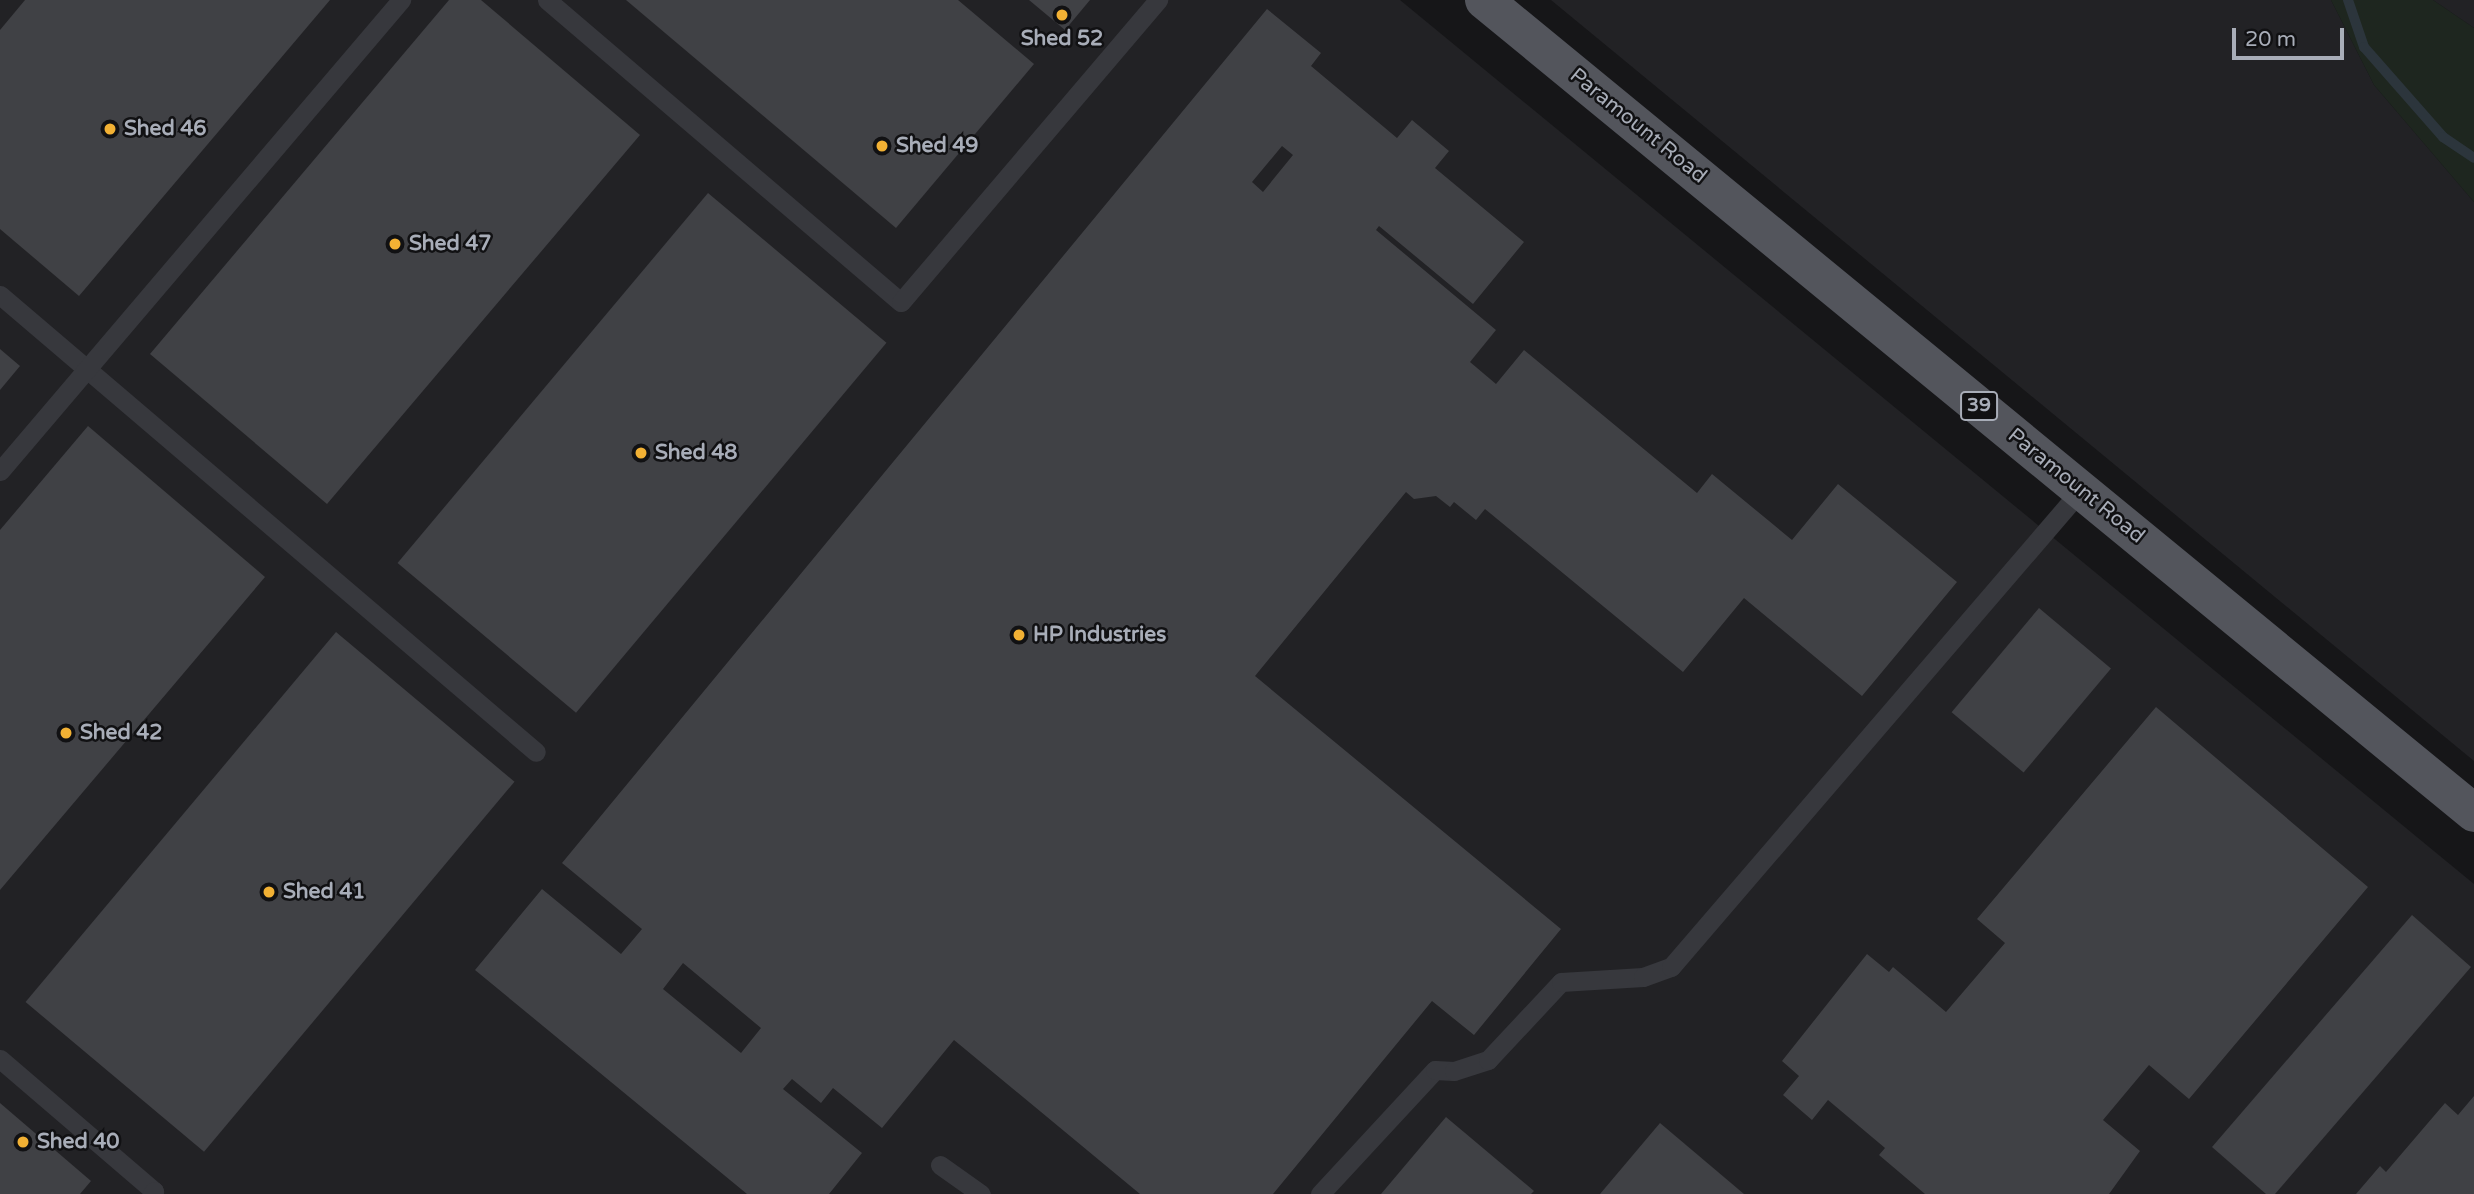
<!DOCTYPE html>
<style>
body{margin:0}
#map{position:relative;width:2474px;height:1194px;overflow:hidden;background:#161618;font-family:"Varela Round",sans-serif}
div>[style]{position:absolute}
.built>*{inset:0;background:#222225}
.green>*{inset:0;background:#1e261f}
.stream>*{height:10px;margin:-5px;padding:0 5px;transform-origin:5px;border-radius:5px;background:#2c353c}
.building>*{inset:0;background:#404145;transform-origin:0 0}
.service>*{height:19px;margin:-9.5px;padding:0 9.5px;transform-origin:9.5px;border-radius:9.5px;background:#37383d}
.primary>*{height:38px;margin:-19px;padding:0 19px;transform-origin:19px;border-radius:19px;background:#53555c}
.dots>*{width:19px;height:19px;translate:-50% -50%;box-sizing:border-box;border:4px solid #111113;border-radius:50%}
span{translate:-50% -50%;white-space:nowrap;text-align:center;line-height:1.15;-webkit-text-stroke:5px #111113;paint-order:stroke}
.shield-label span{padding:2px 5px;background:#111113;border:2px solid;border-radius:5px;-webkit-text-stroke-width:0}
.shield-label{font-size:19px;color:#a8adb8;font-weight:700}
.poi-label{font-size:21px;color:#a8adb8;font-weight:700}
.left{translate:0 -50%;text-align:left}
.street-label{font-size:21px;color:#a8adb8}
.scale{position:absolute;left:2232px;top:28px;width:112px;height:32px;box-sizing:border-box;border:4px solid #a8adb8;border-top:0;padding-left:9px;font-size:21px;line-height:24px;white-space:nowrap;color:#a8adb8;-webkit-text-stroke:5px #111113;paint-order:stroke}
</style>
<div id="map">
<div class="built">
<i style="clip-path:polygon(0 0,1400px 0,2474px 884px,2474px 1194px,0 1194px)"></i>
<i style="clip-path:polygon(1551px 0,2331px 0,2374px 85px,2474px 202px,2474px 761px)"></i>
<i style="clip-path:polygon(2433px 0,2474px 0,2474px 28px)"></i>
</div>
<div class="green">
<i style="clip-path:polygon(2331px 0,2433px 0,2474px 28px,2474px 202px,2374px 85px)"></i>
</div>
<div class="stream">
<i style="left:2348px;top:0;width:50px;rotate:71.2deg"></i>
<i style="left:2364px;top:47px;width:120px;rotate:48.7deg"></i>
<i style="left:2443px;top:137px;width:37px;rotate:34deg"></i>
</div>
<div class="building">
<i style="clip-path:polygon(25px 0,330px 0,79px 296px,0 229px,0 30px)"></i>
<i style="clip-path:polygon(449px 0,481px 0,640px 135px,327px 504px,150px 354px)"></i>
<i style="clip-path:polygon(626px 0,958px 0,1034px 64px,896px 228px)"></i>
<i style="clip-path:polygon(1029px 0,1090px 0,1065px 30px)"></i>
<i style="clip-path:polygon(evenodd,1267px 9px,1321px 53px,1311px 66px,1397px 138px,1412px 120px,1449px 151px,1435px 168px,1524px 242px,1473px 304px,1379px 226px,1376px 230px,1496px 330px,1470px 362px,1496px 384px,1524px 350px,1697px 493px,1712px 474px,1792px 540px,1838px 484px,1957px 582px,1862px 696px,1744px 598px,1683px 672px,1485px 509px,1476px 520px,1454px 502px,1450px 507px,1436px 496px,1414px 499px,1406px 492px,1255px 676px,1561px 929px,1474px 1035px,1432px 1001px,1273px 1194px,1140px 1194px,954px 1040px,882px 1128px,833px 1088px,821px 1103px,792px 1079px,783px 1089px,862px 1153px,829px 1194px,747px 1194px,475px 970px,542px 889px,621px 954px,642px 929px,562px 863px,1267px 9px,1282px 146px,1293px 155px,1263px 192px,1252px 182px,1282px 146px,1267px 9px,683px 963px,761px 1028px,741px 1053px,663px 989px,683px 963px)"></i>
<i style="left:708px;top:193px;width:233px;height:483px;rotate:40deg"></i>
<i style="clip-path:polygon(0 349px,20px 366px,0 390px)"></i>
<i style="clip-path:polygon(88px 426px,265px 577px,0 890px,0 530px)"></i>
<i style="left:2039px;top:608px;width:94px;height:136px;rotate:40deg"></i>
<i style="left:336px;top:632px;width:233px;height:483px;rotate:40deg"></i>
<i style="clip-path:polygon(2156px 707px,2368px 887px,2189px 1099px,2149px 1065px,2103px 1120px,2140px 1151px,2109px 1194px,1925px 1194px,1879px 1155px,1885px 1148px,1828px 1100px,1812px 1120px,1783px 1095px,1799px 1076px,1782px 1061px,1867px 954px,1889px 972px,1893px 967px,1946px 1012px,2005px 943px,1977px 919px)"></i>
<i style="clip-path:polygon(2412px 915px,2471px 967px,2275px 1194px,2266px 1194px,2212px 1147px)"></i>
<i style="clip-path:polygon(2474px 1096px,2474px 1194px,2356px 1194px,2380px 1166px,2386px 1172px,2445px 1103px,2458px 1115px)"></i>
<i style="clip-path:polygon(0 1103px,91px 1181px,80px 1194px,0 1194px)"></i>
<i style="clip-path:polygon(1446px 1117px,1534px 1191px,1531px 1194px,1381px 1194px)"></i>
<i style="clip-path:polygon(1660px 1123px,1744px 1194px,1600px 1194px)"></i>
</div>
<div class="service">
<i style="left:547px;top:0;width:465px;rotate:40.5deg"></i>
<i style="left:901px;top:302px;width:397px;rotate:-49.6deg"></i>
<i style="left:0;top:295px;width:704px;rotate:40.45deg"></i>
<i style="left:0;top:471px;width:619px;rotate:-49.59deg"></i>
<i style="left:0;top:1059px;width:203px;rotate:40.6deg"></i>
<i style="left:154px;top:1191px;width:4px;rotate:124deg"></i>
<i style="left:940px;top:1165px;width:50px;rotate:35.3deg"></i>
<i style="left:1320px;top:1194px;width:169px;rotate:-47.2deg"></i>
<i style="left:1435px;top:1070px;width:19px;rotate:3deg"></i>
<i style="left:1454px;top:1071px;width:36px;rotate:-18deg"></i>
<i style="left:1488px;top:1060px;width:107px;rotate:-46.9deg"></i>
<i style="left:1561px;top:982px;width:82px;rotate:-3.5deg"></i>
<i style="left:1643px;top:977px;width:30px;rotate:-20deg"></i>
<i style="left:1671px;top:967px;width:629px;rotate:-49.32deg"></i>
</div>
<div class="primary">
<i style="left:1484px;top:0;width:1281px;rotate:39.39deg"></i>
</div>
<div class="dots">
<i style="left:1062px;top:15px;background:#f2b134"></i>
<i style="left:110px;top:129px;background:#f2b134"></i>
<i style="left:882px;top:146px;background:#f2b134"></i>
<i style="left:395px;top:244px;background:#f2b134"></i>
<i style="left:641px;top:453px;background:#f2b134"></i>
<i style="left:1019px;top:635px;background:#f2b134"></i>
<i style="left:66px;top:733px;background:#f2b134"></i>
<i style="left:269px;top:892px;background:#f2b134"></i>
<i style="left:23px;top:1142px;background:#f2b134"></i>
</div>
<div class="shield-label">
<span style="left:1979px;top:406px">39</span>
</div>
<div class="poi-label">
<span style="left:1062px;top:39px">Shed 52</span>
<span class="left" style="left:124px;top:129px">Shed 46</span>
<span class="left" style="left:896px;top:146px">Shed 49</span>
<span class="left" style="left:409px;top:244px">Shed 47</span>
<span class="left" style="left:655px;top:453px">Shed 48</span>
<span class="left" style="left:1033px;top:635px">HP Industries</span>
<span class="left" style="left:80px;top:733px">Shed 42</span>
<span class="left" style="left:283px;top:892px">Shed 41</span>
<span class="left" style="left:37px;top:1142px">Shed 40</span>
</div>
<div class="street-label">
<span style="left:1638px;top:126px;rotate:39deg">Paramount Road</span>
<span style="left:2076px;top:486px;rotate:39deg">Paramount Road</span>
</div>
<div class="scale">20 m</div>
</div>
